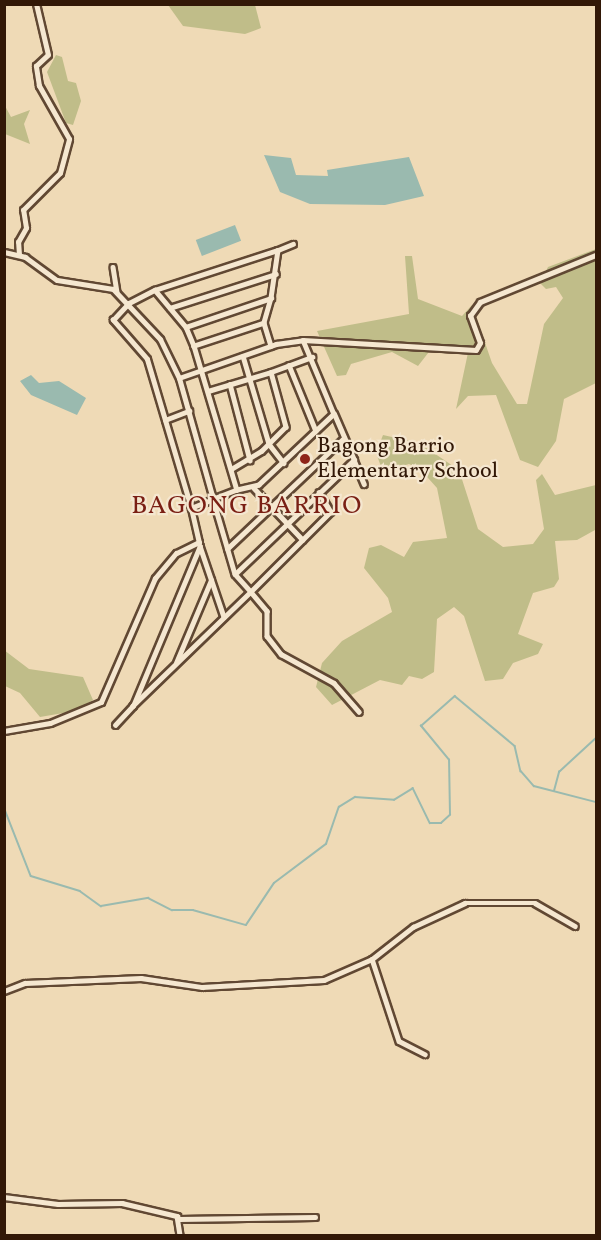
<!DOCTYPE html>
<style>
body{margin:0}
#map{position:relative;width:601px;height:1240px;overflow:hidden;background:#efdab6;font-family:Vollkorn,serif}
div>[style]{position:absolute}
.green>*{inset:0;background:#c0bd89}
.water>*{inset:0;background:#9abaaf;transform-origin:0 0}
.stream>*{height:1.5px;margin:-0.75px;padding:0 0.75px;transform-origin:0.75px;border-radius:0.75px;background:#9abaaf}
.roads{filter:drop-shadow(2px 0 #614833) drop-shadow(-2px 0 #614833) drop-shadow(0 2px #614833) drop-shadow(0 -2px #614833)}
.minor>*{height:4.5px;margin:-2.25px;padding:0 2.25px;transform-origin:2.25px;border-radius:2.25px;background:#f5e7d0}
.tertiary>*{height:5px;margin:-2.5px;padding:0 2.5px;transform-origin:2.5px;border-radius:2.5px;background:#f5e7d0}
.dots>*{width:16px;height:16px;translate:-50% -50%;box-sizing:border-box;border:3px solid #f5e7d0;border-radius:50%}
span{translate:-50% -50%;white-space:nowrap;text-align:center;line-height:1.15;-webkit-text-stroke:4.5px #f5e7d0;paint-order:stroke}
.poi-label{font-size:22px;color:#321807}
.left{translate:0 -50%;text-align:left}
.quarter-label{font-size:26px;color:#7a1f14;letter-spacing:1.5px}
.frame{position:absolute;inset:0;border:6px solid #321807;pointer-events:none}
</style>
<div id="map">
<div class="green">
<i style="clip-path:polygon(168px 5px,255px 5px,261px 28px,245px 34px,183px 26px)"></i>
<i style="clip-path:polygon(56px 55px,62px 57px,68px 81px,76px 83px,81px 101px,73px 125px,66px 123px,47px 72px)"></i>
<i style="clip-path:polygon(4px 104px,11px 117px,30px 110px,24px 124px,30px 144px,5px 134px)"></i>
<i style="clip-path:polygon(596px 249px,596px 383px,564px 399px,556px 441px,538px 467px,520px 460px,496px 395px,468px 396px,456px 409px,469px 348px,432px 348px,418px 366px,392px 352px,351px 364px,346px 375px,337px 376px,317px 331px,409px 314px,405px 256px,412px 256px,418px 299px,462px 316px,472px 305px,492px 363px,517px 404px,527px 404px,544px 324px,563px 298px,556px 287px,546px 289px,540px 283px,548px 267px)"></i>
<i style="clip-path:polygon(383px 435px,419px 443px,459px 470px,478px 529px,503px 547px,533px 544px,544px 529px,536px 480px,542px 474px,555px 495px,596px 485px,595px 530px,577px 540px,555px 541px,559px 579px,554px 587px,533px 593px,518px 634px,543px 644px,538px 654px,513px 663px,503px 679px,485px 681px,464px 616px,454px 607px,437px 619px,434px 672px,422px 679px,409px 676px,402px 685px,380px 680px,332px 705px,316px 687px,322px 663px,342px 641px,392px 612px,388px 598px,364px 568px,369px 548px,381px 545px,404px 557px,413px 542px,447px 538px,437px 488px,420px 469px,409px 464px,383px 472px,376px 453px)"></i>
<i style="clip-path:polygon(4px 650px,29px 669px,83px 677px,93px 700px,75px 711px,40px 717px,20px 693px,5px 686px)"></i>
</div>
<div class="water">
<i style="clip-path:polygon(264px 155px,291px 158px,296px 175px,328px 176px,327px 170px,409px 157px,424px 196px,385px 205px,310px 204px,280px 192px)"></i>
<i style="left:235px;top:225px;width:17px;height:42px;rotate:69deg"></i>
<i style="clip-path:polygon(31px 375px,39px 383px,59px 381px,86px 398px,77px 415px,31px 395px,20px 381px)"></i>
</div>
<div class="stream">
<i style="left:554px;top:791px;width:20px;rotate:-75deg"></i>
<i style="left:559px;top:772px;width:50px;rotate:-42.6deg"></i>
<i style="left:4px;top:807px;width:74px;rotate:68.6deg"></i>
<i style="left:31px;top:876px;width:51px;rotate:17deg"></i>
<i style="left:80px;top:891px;width:26px;rotate:36deg"></i>
<i style="left:101px;top:906px;width:48px;rotate:-9.7deg"></i>
<i style="left:148px;top:898px;width:27px;rotate:27deg"></i>
<i style="left:172px;top:910px;width:21px"></i>
<i style="left:193px;top:910px;width:55px;rotate:15.8deg"></i>
<i style="left:246px;top:925px;width:50px;rotate:-56.3deg"></i>
<i style="left:274px;top:883px;width:65px;rotate:-36.9deg"></i>
<i style="left:326px;top:844px;width:39px;rotate:-71deg"></i>
<i style="left:339px;top:807px;width:19px;rotate:-32deg"></i>
<i style="left:355px;top:797px;width:39px;rotate:4deg"></i>
<i style="left:394px;top:800px;width:22px;rotate:-32deg"></i>
<i style="left:413px;top:788px;width:39px;rotate:64deg"></i>
<i style="left:430px;top:823px;width:11px"></i>
<i style="left:441px;top:823px;width:12px;rotate:-42deg"></i>
<i style="left:450px;top:815px;width:55px;rotate:-91deg"></i>
<i style="left:449px;top:760px;width:44px;rotate:-129.5deg"></i>
<i style="left:421px;top:726px;width:45px;rotate:-41.4deg"></i>
<i style="left:455px;top:696px;width:78px;rotate:39.8deg"></i>
<i style="left:515px;top:746px;width:26px;rotate:77deg"></i>
<i style="left:521px;top:771px;width:20px;rotate:49deg"></i>
<i style="left:534px;top:786px;width:64px;rotate:14.5deg"></i>
</div>
<div class="roads">
<div class="minor">
<i style="left:278px;top:250px;width:16px;rotate:-22deg"></i>
<i style="left:19px;top:255px;width:13px;rotate:-94deg"></i>
<i style="left:18px;top:242px;width:16px;rotate:-60deg"></i>
<i style="left:26px;top:228px;width:18px;rotate:-99deg"></i>
<i style="left:23px;top:210px;width:52px;rotate:-45deg"></i>
<i style="left:60px;top:173px;width:35px;rotate:-75deg"></i>
<i style="left:69px;top:139px;width:61px;rotate:-119.5deg"></i>
<i style="left:39px;top:86px;width:20px;rotate:-99deg"></i>
<i style="left:36px;top:66px;width:16px;rotate:-43deg"></i>
<i style="left:48px;top:55px;width:52px;rotate:-103.2deg"></i>
<i style="left:113px;top:267px;width:25px;rotate:81deg"></i>
<i style="left:155px;top:290px;width:129px;rotate:-18deg"></i>
<i style="left:278px;top:250px;width:49px;rotate:98.3deg"></i>
<i style="left:170px;top:308px;width:111px;rotate:-17.8deg"></i>
<i style="left:264px;top:323px;width:24px;rotate:73deg"></i>
<i style="left:186px;top:327px;width:90px;rotate:-18.8deg"></i>
<i style="left:271px;top:298px;width:26px;rotate:106deg"></i>
<i style="left:264px;top:323px;width:74px;rotate:161.8deg"></i>
<i style="left:303px;top:340px;width:173px;rotate:3.3deg"></i>
<i style="left:476px;top:350px;width:8px;rotate:-60deg"></i>
<i style="left:480px;top:343px;width:29px;rotate:-110deg"></i>
<i style="left:470px;top:316px;width:17px;rotate:-54deg"></i>
<i style="left:480px;top:302px;width:125px;rotate:-22.1deg"></i>
<i style="left:243px;top:356px;width:92px;rotate:73.5deg"></i>
<i style="left:269px;top:444px;width:24px;rotate:52deg"></i>
<i style="left:289px;top:365px;width:71px;rotate:67.8deg"></i>
<i style="left:271px;top:372px;width:44px;rotate:-20.1deg"></i>
<i style="left:179px;top:378px;width:103px;rotate:-19.3deg"></i>
<i style="left:276px;top:344px;width:27px;rotate:-8deg"></i>
<i style="left:303px;top:340px;width:80px;rotate:67.3deg"></i>
<i style="left:334px;top:414px;width:103px;rotate:136.6deg"></i>
<i style="left:259px;top:485px;width:23px;rotate:167deg"></i>
<i style="left:230px;top:384px;width:79px;rotate:75.3deg"></i>
<i style="left:208px;top:391px;width:66px;rotate:-16.8deg"></i>
<i style="left:271px;top:372px;width:57px;rotate:74.7deg"></i>
<i style="left:286px;top:427px;width:34px;rotate:135deg"></i>
<i style="left:262px;top:451px;width:35px;rotate:149deg"></i>
<i style="left:165px;top:420px;width:26px;rotate:-21deg"></i>
<i style="left:354px;top:460px;width:26px;rotate:67deg"></i>
<i style="left:254px;top:488px;width:71px;rotate:46.7deg"></i>
<i style="left:319px;top:492px;width:23px;rotate:59deg"></i>
<i style="left:331px;top:512px;width:113px;rotate:135deg"></i>
<i style="left:251px;top:592px;width:25px;rotate:50deg"></i>
<i style="left:267px;top:611px;width:25px;rotate:90deg"></i>
<i style="left:267px;top:636px;width:23px;rotate:52deg"></i>
<i style="left:281px;top:654px;width:60px;rotate:28.7deg"></i>
<i style="left:334px;top:683px;width:38px;rotate:49deg"></i>
<i style="left:191px;top:508px;width:155px;rotate:-106.5deg"></i>
<i style="left:147px;top:359px;width:52px;rotate:-131.1deg"></i>
<i style="left:113px;top:320px;width:23px;rotate:-47deg"></i>
<i style="left:129px;top:303px;width:29px;rotate:-27deg"></i>
<i style="left:155px;top:290px;width:48px;rotate:50deg"></i>
<i style="left:186px;top:327px;width:21px;rotate:67deg"></i>
<i style="left:194px;top:346px;width:150px;rotate:73.4deg"></i>
<i style="left:237px;top:490px;width:26px;rotate:159deg"></i>
<i style="left:213px;top:499px;width:78px;rotate:73.7deg"></i>
<i style="left:235px;top:574px;width:24px;rotate:48deg"></i>
<i style="left:251px;top:592px;width:164px;rotate:136deg"></i>
<i style="left:133px;top:706px;width:173px;rotate:-67.3deg"></i>
<i style="left:200px;top:546px;width:75px;rotate:71.3deg"></i>
<i style="left:227px;top:549px;width:161px;rotate:-43.5deg"></i>
<i style="left:235px;top:574px;width:165px;rotate:-43.8deg"></i>
<i style="left:354px;top:460px;width:50px;rotate:-113.5deg"></i>
<i style="left:176px;top:663px;width:90px;rotate:-67.1deg"></i>
<i style="left:115px;top:725px;width:26px;rotate:-47deg"></i>
<i style="left:372px;top:959px;width:86px;rotate:71.8deg"></i>
<i style="left:399px;top:1041px;width:29px;rotate:27deg"></i>
<i style="left:4px;top:991px;width:22px;rotate:-21deg"></i>
<i style="left:25px;top:983px;width:116px;rotate:-2.5deg"></i>
<i style="left:141px;top:978px;width:62px;rotate:8.4deg"></i>
<i style="left:202px;top:987px;width:122px;rotate:-3.3deg"></i>
<i style="left:324px;top:980px;width:52px;rotate:-23.6deg"></i>
<i style="left:372px;top:959px;width:52px;rotate:-38deg"></i>
<i style="left:413px;top:927px;width:57px;rotate:-24.8deg"></i>
<i style="left:465px;top:903px;width:70px"></i>
<i style="left:535px;top:903px;width:46px;rotate:29.9deg"></i>
<i style="left:4px;top:1197px;width:54px;rotate:7.4deg"></i>
<i style="left:58px;top:1204px;width:64px;rotate:-0.9deg"></i>
<i style="left:122px;top:1203px;width:57px;rotate:13.3deg"></i>
<i style="left:177px;top:1216px;width:20px;rotate:81deg"></i>
<i style="left:179px;top:1219px;width:136px;rotate:-0.8deg"></i>
</div>
<div class="tertiary">
<i style="left:4px;top:252px;width:22px;rotate:13deg"></i>
<i style="left:25px;top:257px;width:39px;rotate:36deg"></i>
<i style="left:57px;top:280px;width:57px;rotate:9.1deg"></i>
<i style="left:113px;top:289px;width:69px;rotate:46.8deg"></i>
<i style="left:160px;top:339px;width:43px;rotate:64deg"></i>
<i style="left:179px;top:378px;width:126px;rotate:74.3deg"></i>
<i style="left:213px;top:499px;width:24px;rotate:158deg"></i>
<i style="left:191px;top:508px;width:35px;rotate:77deg"></i>
<i style="left:199px;top:542px;width:25px;rotate:154deg"></i>
<i style="left:176px;top:553px;width:33px;rotate:130deg"></i>
<i style="left:155px;top:578px;width:135px;rotate:113.5deg"></i>
<i style="left:101px;top:702px;width:55px;rotate:157.6deg"></i>
<i style="left:50px;top:723px;width:47px;rotate:170.1deg"></i>
</div>
</div>
<div class="dots">
<i style="left:305px;top:459px;background:#8f2418"></i>
</div>
<div class="poi-label">
<span class="left" style="left:317px;top:459px">Bagong Barrio<br>Elementary School</span>
</div>
<div class="quarter-label">
<span style="left:247px;top:507px">BAGONG BARRIO</span>
</div>
<div class="frame"></div>
</div>
